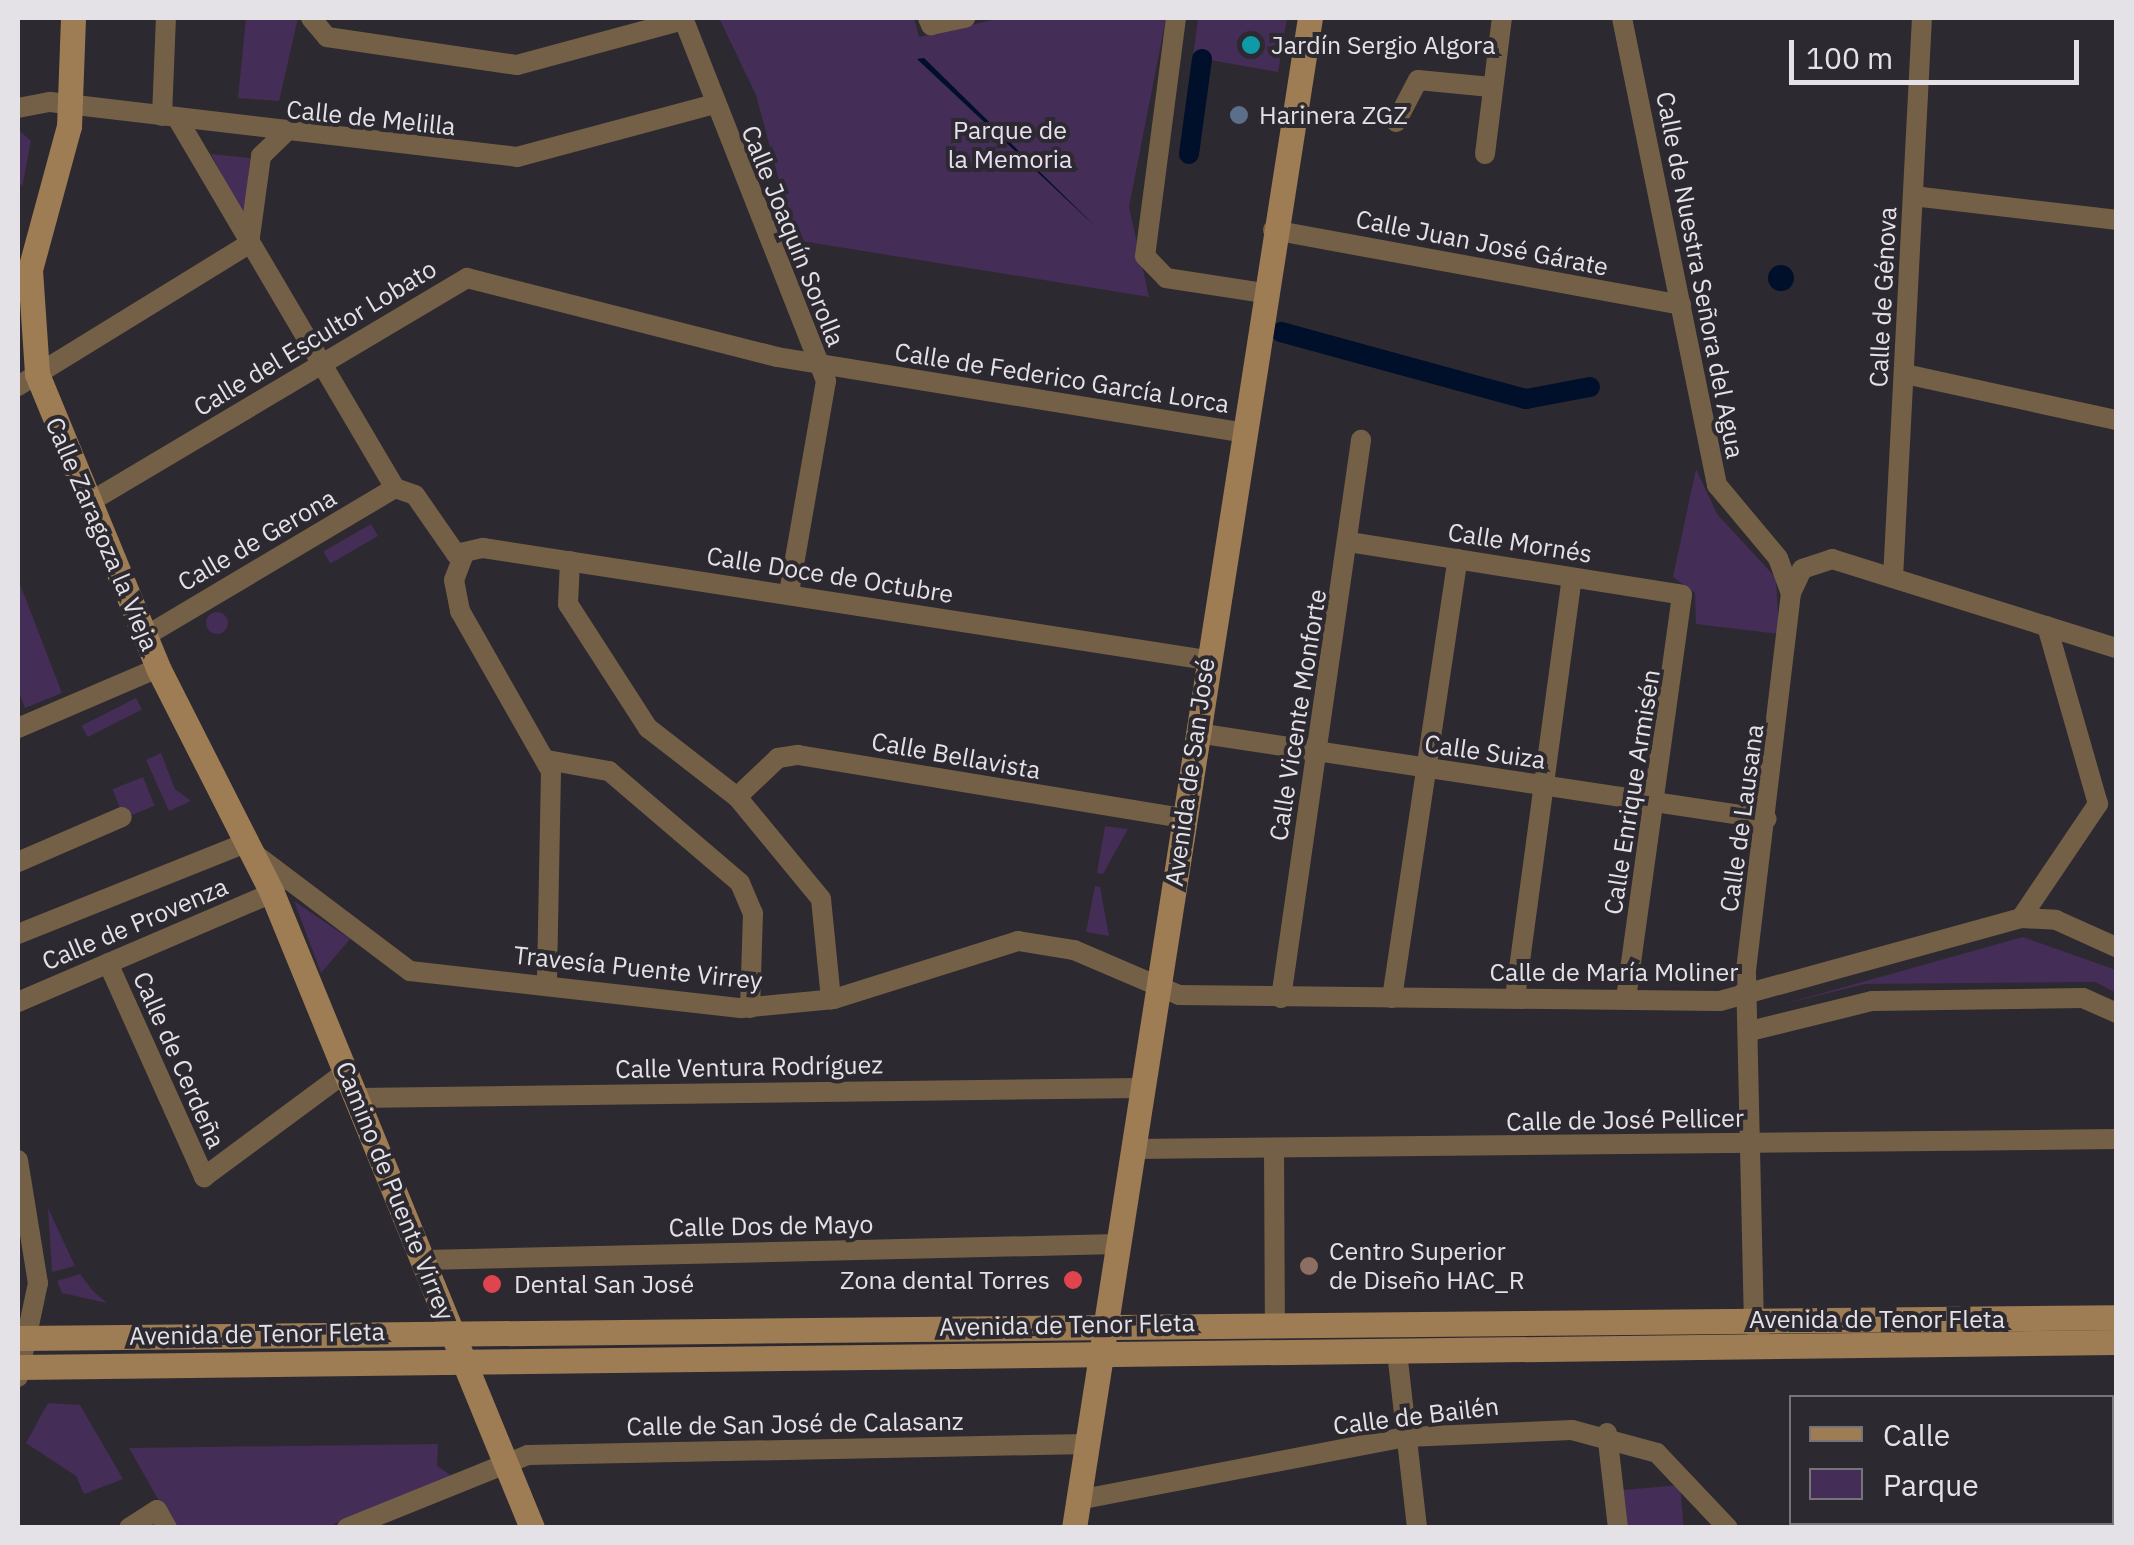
<!DOCTYPE html>
<meta charset="utf-8">
<style>
body{margin:0}
#map{position:relative;width:2134px;height:1545px;overflow:hidden;background:#2d2930;font-family:"IBM Plex Sans",sans-serif}
div>[style]{position:absolute}
.green>*{inset:0;background:#442d56;transform-origin:0 0}
.round{border-radius:50%}
.water>*{inset:0;background:#000f2a}
.canal>*{height:20px;margin:-10px;padding:0 10px;transform-origin:10px;border-radius:10px;background:#000f2a}
.minor>*{height:20px;margin:-10px;padding:0 10px;transform-origin:10px;border-radius:10px;background:#746046}
.secondary>*{height:25px;margin:-12.5px;padding:0 12.5px;transform-origin:12.5px;border-radius:12.5px;background:#9e7d54}
.dots>*{width:28px;height:28px;translate:-50% -50%;box-sizing:border-box;border:5px solid #2d2930;border-radius:50%}
span{translate:-50% -50%;white-space:nowrap;text-align:center;line-height:1.15;-webkit-text-stroke:8px #2d2930;paint-order:stroke}
.poi-label{font-size:25px;color:#e4e2e7}
.left{translate:0 -50%;text-align:left}
.right{translate:-100% -50%;text-align:right}
.street-label{font-size:25px;color:#e4e2e7}
.park-label{font-size:25px;color:#e8dff1}
.frame{position:absolute;inset:0;border:20px solid #e4e2e7;pointer-events:none}
.legend{position:absolute;left:1789px;top:1395px;width:325px;height:130px;box-sizing:border-box;background:#2d2930;border:2px solid #767379;margin:0;padding:12px 18px;list-style:none;font-size:30px;color:#e4e2e7}
.legend li{display:flex;align-items:center;gap:20px;height:50px}
.legend b{width:50px;border:2px solid #767379}
.scale{position:absolute;left:1789px;top:40px;width:290px;height:45px;box-sizing:border-box;border:5px solid #e4e2e7;border-top:0;padding-left:12px;font-size:30px;line-height:35px;white-space:nowrap;color:#e4e2e7;-webkit-text-stroke:8px #2d2930;paint-order:stroke}
</style>
<div id="map">
<div class="green">
<i style="clip-path:polygon(246px 18px,298px 18px,279px 101px,238px 98px)"></i>
<i style="clip-path:polygon(719px 18px,914px 18px,919px 37px,1001px 18px,1166px 18px,1129px 207px,1149px 297px,795px 240px,756px 95px)"></i>
<i style="clip-path:polygon(1198px 18px,1287px 18px,1278px 72px,1193px 57px)"></i>
<i style="clip-path:polygon(18px 129px,31px 141px,22px 187px,18px 180px)"></i>
<i style="clip-path:polygon(211px 154px,250px 158px,245px 219px)"></i>
<i style="clip-path:polygon(1696px 469px,1717px 514px,1776px 578px,1779px 634px,1696px 624px,1695px 593px,1673px 577px)"></i>
<i style="left:371px;top:524px;width:14px;height:55px;rotate:60deg"></i>
<i style="clip-path:polygon(18px 579px,62px 693px,25px 708px,18px 689px)"></i>
<i class="round" style="left:206px;top:612px;width:22px;height:22px"></i>
<i style="left:136px;top:698px;width:13px;height:61px;rotate:63deg"></i>
<i style="clip-path:polygon(161px 753px,175px 789px,191px 801px,169px 811px,146px 760px)"></i>
<i style="left:143px;top:777px;width:31px;height:33px;rotate:68deg"></i>
<i style="clip-path:polygon(1105px 826px,1128px 829px,1103px 874px,1097px 873px)"></i>
<i style="clip-path:polygon(1095px 886px,1100px 887px,1109px 936px,1086px 932px)"></i>
<i style="clip-path:polygon(294px 901px,350px 939px,321px 973px)"></i>
<i style="clip-path:polygon(2023px 937px,2116px 970px,2116px 993px,2095px 982px,1865px 984px,1776px 1006px)"></i>
<i style="clip-path:polygon(48px 1208px,75px 1266px,52px 1272px)"></i>
<i style="clip-path:polygon(80px 1274px,93px 1291px,107px 1303px,62px 1293px,57px 1281px)"></i>
<i style="clip-path:polygon(48px 1403px,80px 1405px,123px 1479px,84px 1494px,76px 1476px,26px 1443px)"></i>
<i style="clip-path:polygon(438px 1444px,437px 1466px,452px 1476px,327px 1527px,174px 1527px,129px 1448px)"></i>
<i style="left:1680px;top:1485px;width:42px;height:57px;rotate:85deg"></i>
</div>
<div class="water">
<i style="clip-path:polygon(924px 58px,1097px 228px,917px 59px)"></i>
<i class="round" style="left:1768px;top:265px;width:26px;height:26px"></i>
</div>
<div class="canal">
<i style="left:1189px;top:154px;width:96px;rotate:-82.2deg"></i>
<i style="left:1281px;top:332px;width:254px;rotate:15.3deg"></i>
<i style="left:1526px;top:399px;width:65px;rotate:-10.6deg"></i>
</div>
<div class="minor">
<i style="left:311px;top:18px;width:25px;rotate:50deg"></i>
<i style="left:327px;top:37px;width:192px;rotate:8.4deg"></i>
<i style="left:517px;top:65px;width:173px;rotate:-15.1deg"></i>
<i style="left:683px;top:18px;width:390px;rotate:68.5deg"></i>
<i style="left:826px;top:381px;width:216px;rotate:99.9deg"></i>
<i style="left:928px;top:18px;width:8px;rotate:67deg"></i>
<i style="left:931px;top:25px;width:35px;rotate:-12deg"></i>
<i style="left:1176px;top:18px;width:240px;rotate:97.4deg"></i>
<i style="left:1145px;top:256px;width:30px;rotate:46deg"></i>
<i style="left:1166px;top:278px;width:98px;rotate:8.8deg"></i>
<i style="left:1622px;top:18px;width:477px;rotate:78.5deg"></i>
<i style="left:1717px;top:485px;width:95px;rotate:50.1deg"></i>
<i style="left:1778px;top:558px;width:37px;rotate:70deg"></i>
<i style="left:1791px;top:593px;width:383px;rotate:96.8deg"></i>
<i style="left:1746px;top:973px;width:352px;rotate:88.7deg"></i>
<i style="left:1754px;top:1325px;width:25px;rotate:64deg"></i>
<i style="left:18px;top:108px;width:33px;rotate:-11deg"></i>
<i style="left:50px;top:102px;width:470px;rotate:6.7deg"></i>
<i style="left:517px;top:157px;width:205px;rotate:-15deg"></i>
<i style="left:162px;top:116px;width:98px;rotate:-87.7deg"></i>
<i style="left:177px;top:118px;width:429px;rotate:59.5deg"></i>
<i style="left:1396px;top:122px;width:47px;rotate:-62.4deg"></i>
<i style="left:1418px;top:80px;width:73px;rotate:5.5deg"></i>
<i style="left:1485px;top:154px;width:137px;rotate:-82.9deg"></i>
<i style="left:1913px;top:196px;width:204px;rotate:6.7deg"></i>
<i style="left:1273px;top:230px;width:415px;rotate:10.4deg"></i>
<i style="left:1905px;top:374px;width:216px;rotate:12.3deg"></i>
<i style="left:18px;top:386px;width:271px;rotate:-31.6deg"></i>
<i style="left:249px;top:244px;width:89px;rotate:-82.2deg"></i>
<i style="left:261px;top:156px;width:32px;rotate:-44deg"></i>
<i style="left:395px;top:488px;width:21px;rotate:19deg"></i>
<i style="left:415px;top:495px;width:72px;rotate:55.2deg"></i>
<i style="left:456px;top:554px;width:28px;rotate:-13deg"></i>
<i style="left:483px;top:548px;width:733px;rotate:8.79deg"></i>
<i style="left:88px;top:503px;width:441px;rotate:-30.7deg"></i>
<i style="left:467px;top:278px;width:320px;rotate:14.3deg"></i>
<i style="left:777px;top:357px;width:471px;rotate:9.2deg"></i>
<i style="left:1349px;top:542px;width:337px;rotate:9deg"></i>
<i style="left:1682px;top:595px;width:408px;rotate:97.9deg"></i>
<i style="left:464px;top:554px;width:28px;rotate:111deg"></i>
<i style="left:454px;top:580px;width:32px;rotate:79deg"></i>
<i style="left:460px;top:611px;width:184px;rotate:60.4deg"></i>
<i style="left:551px;top:771px;width:211px;rotate:91.1deg"></i>
<i style="left:570px;top:561px;width:43px;rotate:92.7deg"></i>
<i style="left:568px;top:604px;width:148px;rotate:57.2deg"></i>
<i style="left:648px;top:728px;width:113px;rotate:37.8deg"></i>
<i style="left:737px;top:797px;width:132px;rotate:50.5deg"></i>
<i style="left:821px;top:899px;width:101px;rotate:84.3deg"></i>
<i style="left:1893px;top:578px;width:561px;rotate:-87.04deg"></i>
<i style="left:1791px;top:593px;width:26px;rotate:-65deg"></i>
<i style="left:1802px;top:569px;width:32px;rotate:-18deg"></i>
<i style="left:1832px;top:559px;width:298px;rotate:17.4deg"></i>
<i style="left:144px;top:637px;width:292px;rotate:-30.7deg"></i>
<i style="left:18px;top:728px;width:152px;rotate:-23.2deg"></i>
<i style="left:1197px;top:733px;width:576px;rotate:8.58deg"></i>
<i style="left:547px;top:760px;width:63px;rotate:10.1deg"></i>
<i style="left:609px;top:771px;width:172px;rotate:40.5deg"></i>
<i style="left:740px;top:883px;width:33px;rotate:67deg"></i>
<i style="left:753px;top:913px;width:95px;rotate:91.8deg"></i>
<i style="left:737px;top:797px;width:57px;rotate:-43.6deg"></i>
<i style="left:778px;top:758px;width:20px;rotate:-9deg"></i>
<i style="left:798px;top:755px;width:390px;rotate:9.3deg"></i>
<i style="left:256px;top:855px;width:193px;rotate:37deg"></i>
<i style="left:410px;top:971px;width:333px;rotate:6.4deg"></i>
<i style="left:741px;top:1008px;width:93px;rotate:-5.5deg"></i>
<i style="left:834px;top:999px;width:193px;rotate:-17.5deg"></i>
<i style="left:1018px;top:941px;width:57px;rotate:9.1deg"></i>
<i style="left:1074px;top:950px;width:114px;rotate:23.2deg"></i>
<i style="left:1179px;top:995px;width:541px;rotate:0.64deg"></i>
<i style="left:1720px;top:1001px;width:312px;rotate:-15.4deg"></i>
<i style="left:2021px;top:918px;width:35px;rotate:3deg"></i>
<i style="left:2056px;top:920px;width:66px;rotate:24.2deg"></i>
<i style="left:18px;top:862px;width:113px;rotate:-23.4deg"></i>
<i style="left:2021px;top:918px;width:138px;rotate:-56deg"></i>
<i style="left:2098px;top:804px;width:185px;rotate:-106deg"></i>
<i style="left:18px;top:934px;width:248px;rotate:-21.8deg"></i>
<i style="left:108px;top:963px;width:235px;rotate:65.8deg"></i>
<i style="left:204px;top:1177px;width:178px;rotate:-36.5deg"></i>
<i style="left:1281px;top:998px;width:564px;rotate:-81.84deg"></i>
<i style="left:1392px;top:998px;width:444px;rotate:-81.5deg"></i>
<i style="left:1515px;top:998px;width:424px;rotate:-82.3deg"></i>
<i style="left:18px;top:1002px;width:276px;rotate:-23.2deg"></i>
<i style="left:1754px;top:1030px;width:122px;rotate:-13.8deg"></i>
<i style="left:1872px;top:1001px;width:211px;rotate:-0.8deg"></i>
<i style="left:2083px;top:998px;width:36px;rotate:24deg"></i>
<i style="left:358px;top:1098px;width:783px;rotate:-0.73deg"></i>
<i style="left:1133px;top:1149px;width:983px;rotate:-0.58deg"></i>
<i style="left:1274px;top:1151px;width:171px;rotate:89.7deg"></i>
<i style="left:18px;top:1160px;width:125px;rotate:80.8deg"></i>
<i style="left:38px;top:1283px;width:96px;rotate:102deg"></i>
<i style="left:425px;top:1260px;width:693px;rotate:-1.32deg"></i>
<i style="left:1397px;top:1352px;width:177px;rotate:83.5deg"></i>
<i style="left:1607px;top:1433px;width:96px;rotate:83.4deg"></i>
<i style="left:1078px;top:1500px;width:334px;rotate:-10.9deg"></i>
<i style="left:1406px;top:1437px;width:166px;rotate:-2.4deg"></i>
<i style="left:1572px;top:1430px;width:88px;rotate:15.1deg"></i>
<i style="left:1657px;top:1453px;width:103px;rotate:46.6deg"></i>
<i style="left:129px;top:1528px;width:33px;rotate:-33deg"></i>
<i style="left:157px;top:1510px;width:21px;rotate:61deg"></i>
<i style="left:347px;top:1528px;width:195px;rotate:-22deg"></i>
<i style="left:528px;top:1455px;width:560px;rotate:-1.13deg"></i>
</div>
<div class="secondary">
<i style="left:73px;top:18px;width:108px;rotate:92.1deg"></i>
<i style="left:69px;top:126px;width:149px;rotate:105.2deg"></i>
<i style="left:30px;top:270px;width:104px;rotate:86.1deg"></i>
<i style="left:37px;top:374px;width:318px;rotate:67.6deg"></i>
<i style="left:158px;top:668px;width:252px;rotate:63.1deg"></i>
<i style="left:272px;top:893px;width:686px;rotate:67.73deg"></i>
<i style="left:18px;top:1338px;width:2098px;rotate:-0.57deg"></i>
<i style="left:18px;top:1367px;width:2098px;rotate:-0.68deg"></i>
<i style="left:1074px;top:1528px;width:1528px;rotate:-81.12deg"></i>
</div>
<div class="dots">
<i style="left:1251px;top:45px;background:#0f9aa8"></i>
<i style="left:1239px;top:115px;background:#5c6f8a"></i>
<i style="left:1309px;top:1266px;background:#8d6e63"></i>
<i style="left:1073px;top:1280px;background:#e0444e"></i>
<i style="left:492px;top:1284px;background:#e0444e"></i>
</div>
<div class="poi-label">
<span class="left" style="left:1271px;top:45px">Jardín Sergio Algora</span>
<span class="left" style="left:1259px;top:115px">Harinera ZGZ</span>
<span class="left" style="left:1329px;top:1266px">Centro Superior<br>de Diseño HAC_R</span>
<span class="right" style="left:1050px;top:1280px">Zona dental Torres</span>
<span class="left" style="left:514px;top:1284px">Dental San José</span>
</div>
<div class="street-label">
<span style="left:371px;top:118px;rotate:6deg">Calle de Melilla</span>
<span style="left:793px;top:236px;rotate:68deg">Calle Joaquín Sorolla</span>
<span style="left:1482px;top:243px;rotate:11deg">Calle Juan José Gárate</span>
<span style="left:1700px;top:275px;rotate:79deg">Calle de Nuestra Señora del Agua</span>
<span style="left:1883px;top:297px;rotate:-87deg">Calle de Génova</span>
<span style="left:315px;top:338px;rotate:-31deg">Calle del Escultor Lobato</span>
<span style="left:1062px;top:378px;rotate:9deg">Calle de Federico García Lorca</span>
<span style="left:102px;top:534px;rotate:67deg">Calle Zaragoza la Vieja</span>
<span style="left:257px;top:540px;rotate:-30deg">Calle de Gerona</span>
<span style="left:1520px;top:543px;rotate:9deg">Calle Mornés</span>
<span style="left:830px;top:575px;rotate:9deg">Calle Doce de Octubre</span>
<span style="left:1298px;top:715px;rotate:-81deg">Calle Vicente Monforte</span>
<span style="left:1485px;top:752px;rotate:8deg">Calle Suiza</span>
<span style="left:956px;top:756px;rotate:10deg">Calle Bellavista</span>
<span style="left:1190px;top:772px;rotate:-82deg">Avenida de San José</span>
<span style="left:1632px;top:792px;rotate:-81deg">Calle Enrique Armisén</span>
<span style="left:1742px;top:818px;rotate:-82deg">Calle de Lausana</span>
<span style="left:135px;top:924px;rotate:-23deg">Calle de Provenza</span>
<span style="left:638px;top:968px;rotate:6deg">Travesía Puente Virrey</span>
<span style="left:1614px;top:972px">Calle de María Moliner</span>
<span style="left:179px;top:1060px;rotate:66deg">Calle de Cerdeña</span>
<span style="left:749px;top:1067px;rotate:-1deg">Calle Ventura Rodríguez</span>
<span style="left:1625px;top:1120px;rotate:-1deg">Calle de José Pellicer</span>
<span style="left:395px;top:1191px;rotate:68deg">Camino de Puente Virrey</span>
<span style="left:771px;top:1226px;rotate:-1deg">Calle Dos de Mayo</span>
<span style="left:1877px;top:1319px">Avenida de Tenor Fleta</span>
<span style="left:1067px;top:1325px;rotate:-1deg">Avenida de Tenor Fleta</span>
<span style="left:257px;top:1334px;rotate:-1deg">Avenida de Tenor Fleta</span>
<span style="left:1416px;top:1416px;rotate:-7deg">Calle de Bailén</span>
<span style="left:795px;top:1424px;rotate:-1deg">Calle de San José de Calasanz</span>
</div>
<div class="park-label">
<span style="left:1010px;top:145px">Parque de<br>la Memoria</span>
</div>
<div class="frame"></div>
<ul class="legend">
<li><b style="height:12px;background:#9e7d54"></b>Calle</li>
<li><b style="height:28px;background:#442d56"></b>Parque</li>
</ul>
<div class="scale">100 m</div>
</div>
